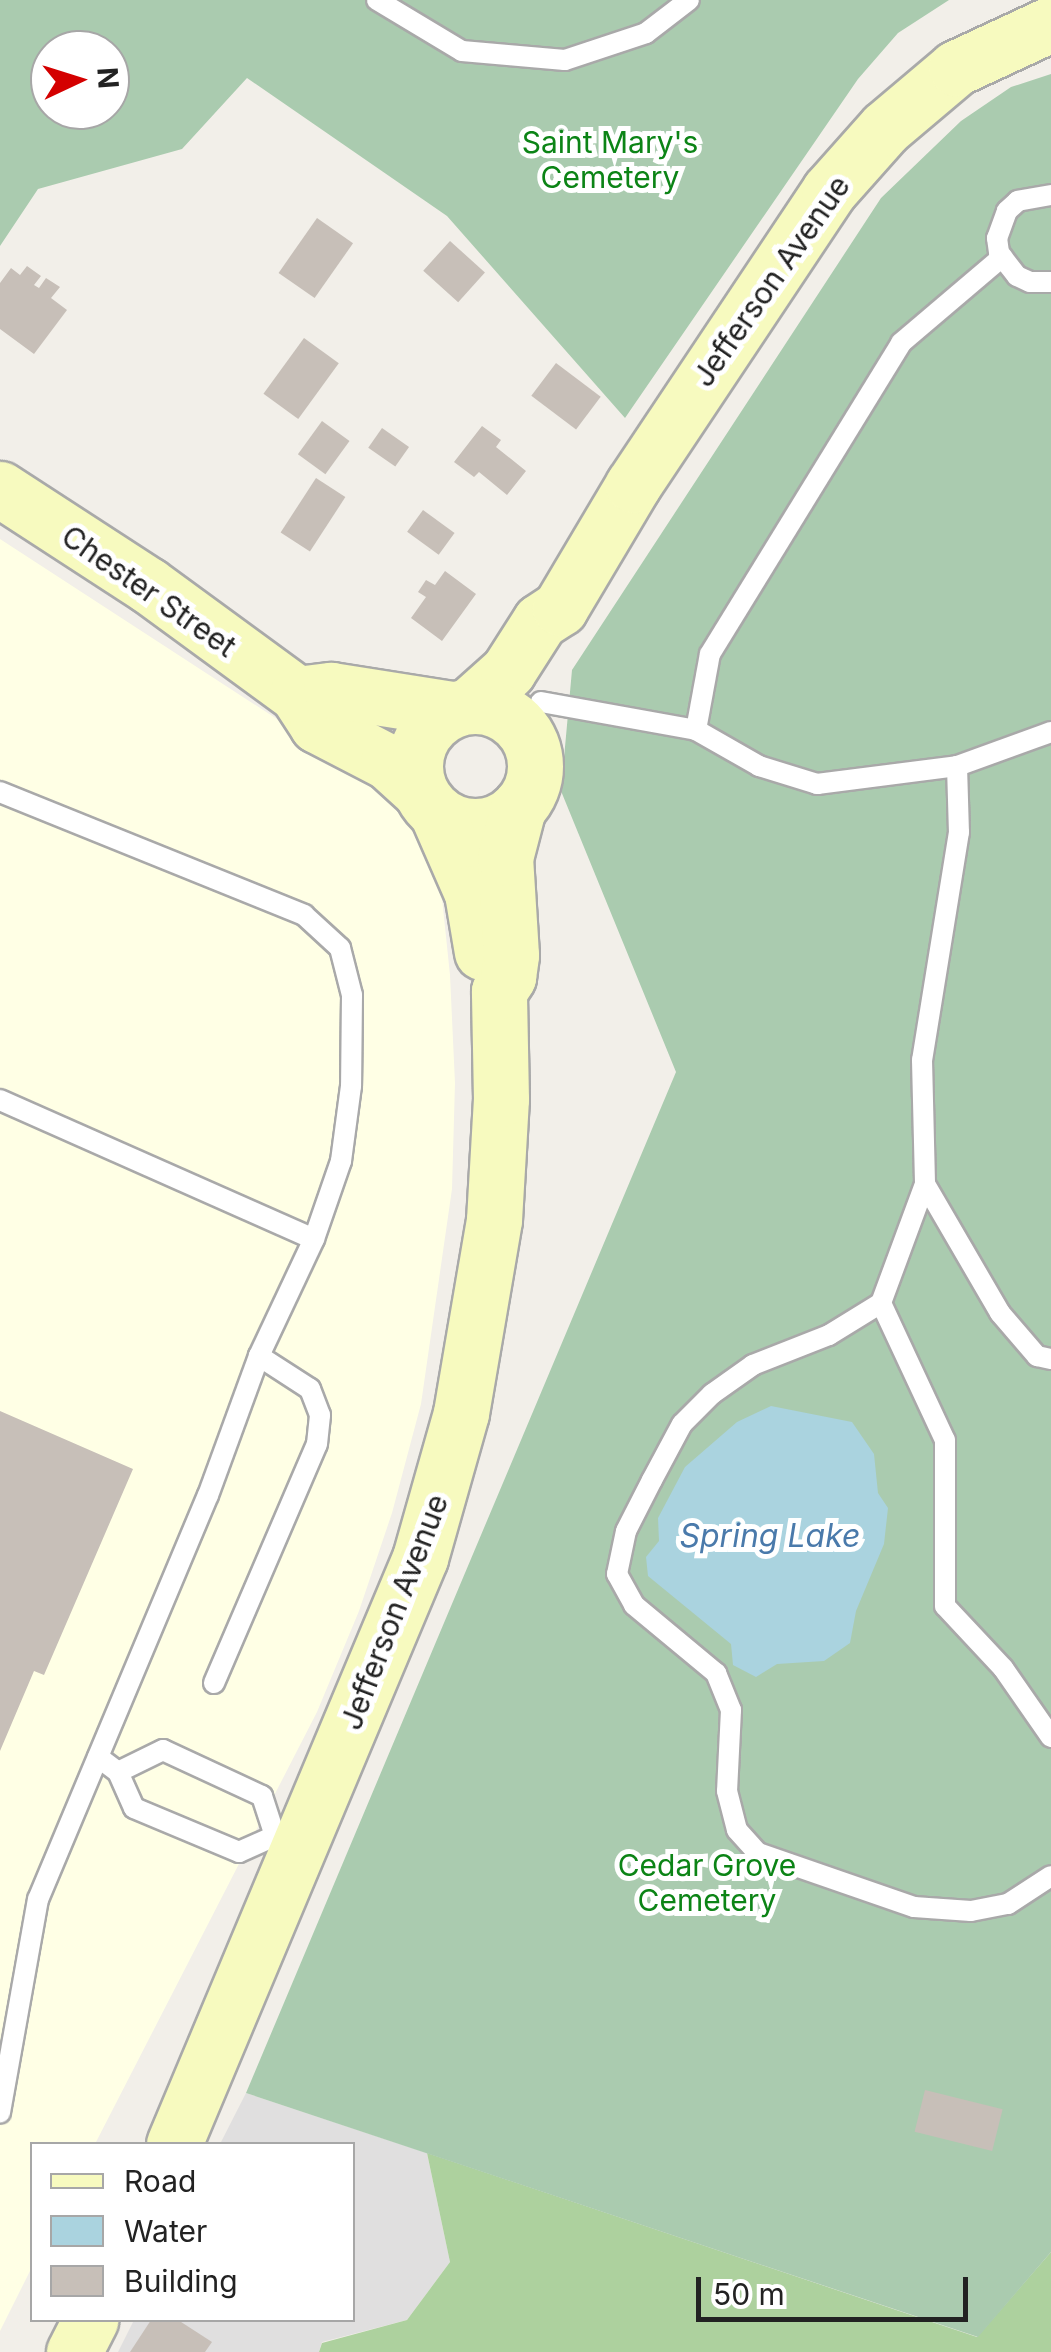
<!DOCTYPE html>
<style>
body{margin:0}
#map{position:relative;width:1051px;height:2352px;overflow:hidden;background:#f2efe9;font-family:Inter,sans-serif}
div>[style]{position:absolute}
.residential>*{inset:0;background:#e0dfdf}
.education>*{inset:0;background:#ffffe5}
.forest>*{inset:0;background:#add19e}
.cemetery>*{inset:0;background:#aacbaf}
.water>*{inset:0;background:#aad3df}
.building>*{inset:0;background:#c7bfb8;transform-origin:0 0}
.roads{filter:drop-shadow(2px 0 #a9a9a9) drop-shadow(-2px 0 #a9a9a9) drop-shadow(0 2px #a9a9a9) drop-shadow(0 -2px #a9a9a9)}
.lane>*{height:20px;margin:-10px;padding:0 10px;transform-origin:10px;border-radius:10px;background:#fff}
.secondary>*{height:55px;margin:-27.5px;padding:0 27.5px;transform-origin:27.5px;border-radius:27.5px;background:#f7fabf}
.secondary>.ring{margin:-27.5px;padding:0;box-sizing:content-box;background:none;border:55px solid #f7fabf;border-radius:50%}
span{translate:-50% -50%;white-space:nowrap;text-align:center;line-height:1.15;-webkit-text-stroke:10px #fff;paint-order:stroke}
.park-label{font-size:30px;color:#0c8416}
.street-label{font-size:30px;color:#222}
.water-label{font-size:32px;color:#4a7aab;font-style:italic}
.legend{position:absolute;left:30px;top:2142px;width:325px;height:180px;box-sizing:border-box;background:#fff;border:2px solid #a7a7a7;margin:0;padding:12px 18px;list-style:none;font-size:30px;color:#222}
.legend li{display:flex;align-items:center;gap:20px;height:50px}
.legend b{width:50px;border:2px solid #a7a7a7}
.north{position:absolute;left:30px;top:30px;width:100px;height:100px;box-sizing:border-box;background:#fff;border:2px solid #a7a7a7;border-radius:50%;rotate:86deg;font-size:28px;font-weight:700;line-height:40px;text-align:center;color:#222}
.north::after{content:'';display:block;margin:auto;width:35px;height:45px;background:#d40000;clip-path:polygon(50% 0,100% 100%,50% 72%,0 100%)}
.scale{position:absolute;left:696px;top:2277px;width:272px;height:45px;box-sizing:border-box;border:5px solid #222;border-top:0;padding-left:12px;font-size:30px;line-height:35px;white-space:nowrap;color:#222;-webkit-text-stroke:8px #fff;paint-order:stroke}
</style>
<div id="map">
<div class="residential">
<i style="clip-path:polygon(246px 2093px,427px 2153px,450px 2262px,407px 2320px,322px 2342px,319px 2352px,118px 2352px,134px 2320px,352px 2320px,352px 2144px,220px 2144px)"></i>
</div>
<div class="education">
<i style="clip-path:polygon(0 539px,380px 786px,419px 820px,439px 869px,450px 975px,455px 1083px,452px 1189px,421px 1404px,392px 1513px,359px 1611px,317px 1712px,95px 2144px,32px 2144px,32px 2267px,0 2331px)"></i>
</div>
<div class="forest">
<i style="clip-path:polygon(427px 2153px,977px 2337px,1051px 2252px,1051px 2352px,319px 2352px,322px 2343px,407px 2320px,450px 2262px)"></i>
</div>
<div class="cemetery">
<i style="clip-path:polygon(evenodd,0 0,949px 0,898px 33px,858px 79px,625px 418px,447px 216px,247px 78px,182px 149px,38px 189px,0 246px,0 0,50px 50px,110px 50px,110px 110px,50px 110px,50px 50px)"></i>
<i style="clip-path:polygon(1051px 74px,1051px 2252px,978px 2337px,246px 2093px,676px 1072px,561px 791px,572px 670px,881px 198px,961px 121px,1011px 87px)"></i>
</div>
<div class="water">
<i style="clip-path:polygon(771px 1406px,852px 1422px,874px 1454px,878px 1493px,888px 1508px,884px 1544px,856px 1611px,850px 1643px,824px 1661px,777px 1664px,756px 1677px,733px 1665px,731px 1644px,648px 1576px,646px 1557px,659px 1541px,658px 1518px,685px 1467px,737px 1422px)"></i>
</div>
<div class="building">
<i style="left:317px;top:218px;width:44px;height:67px;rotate:35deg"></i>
<i style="left:450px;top:241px;width:47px;height:40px;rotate:42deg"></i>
<i style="clip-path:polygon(27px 266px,41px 276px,34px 285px,39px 288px,46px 278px,60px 287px,51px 298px,67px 310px,34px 354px,0 329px,0 283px,11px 268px,20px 275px)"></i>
<i style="left:304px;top:338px;width:43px;height:69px;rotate:36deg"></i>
<i style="left:556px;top:363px;width:56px;height:41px;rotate:37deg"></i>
<i style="left:322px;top:421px;width:34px;height:41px;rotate:36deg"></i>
<i style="clip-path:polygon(482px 426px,501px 440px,496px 447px,526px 471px,507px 495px,479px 472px,474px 477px,454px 462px)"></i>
<i style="left:382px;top:428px;width:33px;height:24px;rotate:35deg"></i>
<i style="left:316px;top:478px;width:35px;height:65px;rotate:33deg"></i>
<i style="left:423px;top:510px;width:39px;height:27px;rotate:36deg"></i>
<i style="clip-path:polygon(445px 571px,476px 594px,442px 641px,411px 618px,426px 597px,418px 592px,426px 580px,435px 585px)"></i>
<i style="clip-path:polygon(0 1411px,133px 1469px,44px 1675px,34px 1671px,0 1751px)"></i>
<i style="left:925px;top:2090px;width:80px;height:43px;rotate:14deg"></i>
<i style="clip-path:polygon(151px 2320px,178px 2320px,212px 2342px,205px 2352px,130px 2352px)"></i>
</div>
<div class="roads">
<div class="lane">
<i style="left:377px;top:0;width:99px;rotate:31deg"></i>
<i style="left:462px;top:51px;width:103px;rotate:5deg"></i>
<i style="left:565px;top:60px;width:85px;rotate:-18.4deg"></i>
<i style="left:646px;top:33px;width:54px;rotate:-37.5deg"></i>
<i style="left:1051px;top:195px;width:34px;rotate:170deg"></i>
<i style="left:1018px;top:201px;width:15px;rotate:138deg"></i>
<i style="left:1007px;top:211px;width:29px;rotate:110deg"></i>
<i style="left:997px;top:238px;width:15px;rotate:82deg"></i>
<i style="left:999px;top:253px;width:29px;rotate:52deg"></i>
<i style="left:1017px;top:276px;width:14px;rotate:25deg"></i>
<i style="left:1030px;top:282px;width:21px"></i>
<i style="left:541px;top:702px;width:158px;rotate:10.2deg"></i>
<i style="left:696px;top:730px;width:73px;rotate:29.7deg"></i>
<i style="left:759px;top:766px;width:61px;rotate:17.2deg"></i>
<i style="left:817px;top:784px;width:141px;rotate:-7.3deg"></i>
<i style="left:696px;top:730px;width:77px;rotate:-79.6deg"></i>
<i style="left:710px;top:654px;width:365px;rotate:-58.4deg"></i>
<i style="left:901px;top:343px;width:133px;rotate:-40.4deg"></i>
<i style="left:1051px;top:732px;width:100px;rotate:160.1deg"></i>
<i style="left:957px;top:766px;width:66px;rotate:88.3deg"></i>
<i style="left:959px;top:832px;width:231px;rotate:99.2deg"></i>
<i style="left:922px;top:1060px;width:124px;rotate:88.6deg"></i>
<i style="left:925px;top:1184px;width:127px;rotate:110.3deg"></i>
<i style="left:881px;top:1303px;width:151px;rotate:65deg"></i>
<i style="left:945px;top:1440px;width:166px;rotate:90deg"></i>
<i style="left:945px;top:1606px;width:85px;rotate:46.9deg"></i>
<i style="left:1003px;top:1668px;width:84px;rotate:55.2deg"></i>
<i style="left:0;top:792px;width:328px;rotate:22deg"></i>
<i style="left:304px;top:915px;width:49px;rotate:42.5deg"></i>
<i style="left:340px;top:948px;width:49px;rotate:75.7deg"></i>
<i style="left:352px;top:995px;width:91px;rotate:90.6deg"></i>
<i style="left:351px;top:1086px;width:76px;rotate:97.6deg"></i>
<i style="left:341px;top:1161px;width:83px;rotate:109.1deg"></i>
<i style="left:314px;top:1239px;width:129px;rotate:115.2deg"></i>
<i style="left:259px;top:1356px;width:148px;rotate:110.1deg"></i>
<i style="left:208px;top:1495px;width:438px;rotate:112.8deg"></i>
<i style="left:38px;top:1899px;width:217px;rotate:100.1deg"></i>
<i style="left:0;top:1100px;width:343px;rotate:23.9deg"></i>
<i style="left:925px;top:1184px;width:149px;rotate:59.8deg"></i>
<i style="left:1000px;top:1313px;width:57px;rotate:49.3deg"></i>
<i style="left:1037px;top:1356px;width:14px;rotate:12deg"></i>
<i style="left:881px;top:1303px;width:61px;rotate:148.4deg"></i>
<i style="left:829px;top:1335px;width:82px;rotate:158.5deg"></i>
<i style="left:753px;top:1365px;width:50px;rotate:144.7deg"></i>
<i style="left:712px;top:1394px;width:42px;rotate:135deg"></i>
<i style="left:682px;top:1424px;width:64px;rotate:118.2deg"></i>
<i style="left:652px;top:1480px;width:57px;rotate:117deg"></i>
<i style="left:626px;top:1531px;width:44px;rotate:101.8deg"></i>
<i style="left:617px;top:1574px;width:35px;rotate:61deg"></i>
<i style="left:634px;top:1605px;width:107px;rotate:39.7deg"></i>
<i style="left:716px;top:1673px;width:40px;rotate:68deg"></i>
<i style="left:731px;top:1710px;width:81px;rotate:92.8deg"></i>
<i style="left:727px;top:1791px;width:40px;rotate:75.6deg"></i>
<i style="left:737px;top:1830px;width:31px;rotate:48deg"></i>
<i style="left:758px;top:1853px;width:165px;rotate:19.1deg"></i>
<i style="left:914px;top:1907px;width:57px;rotate:4deg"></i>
<i style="left:971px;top:1911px;width:38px;rotate:-11deg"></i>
<i style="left:1008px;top:1904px;width:51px;rotate:-33.1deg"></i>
<i style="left:214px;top:1683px;width:260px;rotate:-66.7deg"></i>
<i style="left:317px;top:1444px;width:29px;rotate:-84deg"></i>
<i style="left:320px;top:1415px;width:28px;rotate:-111deg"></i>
<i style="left:310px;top:1389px;width:61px;rotate:-147.1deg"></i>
<i style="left:98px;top:1757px;width:25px;rotate:37deg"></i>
<i style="left:118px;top:1772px;width:39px;rotate:66deg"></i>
<i style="left:134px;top:1808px;width:114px;rotate:22.7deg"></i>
<i style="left:239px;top:1852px;width:39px;rotate:-24deg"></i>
<i style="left:275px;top:1836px;width:42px;rotate:-108deg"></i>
<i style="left:262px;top:1796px;width:109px;rotate:-155.1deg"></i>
<i style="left:163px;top:1750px;width:50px;rotate:153.9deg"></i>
</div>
<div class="secondary">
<i style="left:0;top:489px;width:176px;rotate:33deg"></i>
<i style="left:148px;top:585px;width:185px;rotate:36.2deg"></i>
<i style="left:297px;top:694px;width:37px;rotate:57deg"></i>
<i style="left:317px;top:725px;width:80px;rotate:27.5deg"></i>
<i style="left:388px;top:762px;width:43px;rotate:42.2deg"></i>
<i style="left:297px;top:694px;width:34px;rotate:-7deg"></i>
<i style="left:331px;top:690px;width:122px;rotate:8.9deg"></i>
<i style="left:470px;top:705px;width:51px;rotate:-41.8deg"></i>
<i style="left:508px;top:671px;width:59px;rotate:-57.4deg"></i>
<i style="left:540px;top:621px;width:24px;rotate:-33deg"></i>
<i style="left:560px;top:608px;width:143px;rotate:-59.3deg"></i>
<i style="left:633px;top:485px;width:353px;rotate:-56.3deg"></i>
<i style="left:829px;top:191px;width:84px;rotate:-48.4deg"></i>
<i style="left:885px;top:128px;width:93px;rotate:-40.2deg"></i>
<i style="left:956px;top:68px;width:105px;rotate:-24.9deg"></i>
<i class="ring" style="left:415px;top:706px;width:65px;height:65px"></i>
<i style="left:437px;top:813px;width:87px;rotate:66.4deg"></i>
<i style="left:472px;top:893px;width:60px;rotate:80.4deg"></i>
<i style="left:174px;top:2144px;width:636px;rotate:-67.23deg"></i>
<i style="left:420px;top:1558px;width:151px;rotate:-74.2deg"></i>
<i style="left:461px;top:1413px;width:196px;rotate:-80.3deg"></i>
<i style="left:494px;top:1220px;width:121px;rotate:-86.7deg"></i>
<i style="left:501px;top:1099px;width:108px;rotate:-91.1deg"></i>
<i style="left:499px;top:991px;width:17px;rotate:-57deg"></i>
<i style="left:508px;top:977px;width:22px;rotate:-82deg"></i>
<i style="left:511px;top:955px;width:97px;rotate:-93.5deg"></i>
<i style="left:505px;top:858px;width:52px;rotate:-75.4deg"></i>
<i style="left:74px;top:2352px;width:36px;rotate:-63deg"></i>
</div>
</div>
<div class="park-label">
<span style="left:610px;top:159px">Saint Mary's<br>Cemetery</span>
<span style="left:707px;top:1882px">Cedar Grove<br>Cemetery</span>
</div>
<div class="street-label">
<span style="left:771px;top:281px;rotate:-55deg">Jefferson Avenue</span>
<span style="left:149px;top:591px;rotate:35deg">Chester Street</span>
<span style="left:394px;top:1612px;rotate:-69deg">Jefferson Avenue</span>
</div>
<div class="water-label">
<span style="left:770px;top:1536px">Spring Lake</span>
</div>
<ul class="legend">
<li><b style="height:12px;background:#f7fabf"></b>Road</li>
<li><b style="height:28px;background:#aad3df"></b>Water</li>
<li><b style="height:28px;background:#c7bfb8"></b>Building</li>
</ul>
<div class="north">N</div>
<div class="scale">50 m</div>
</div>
